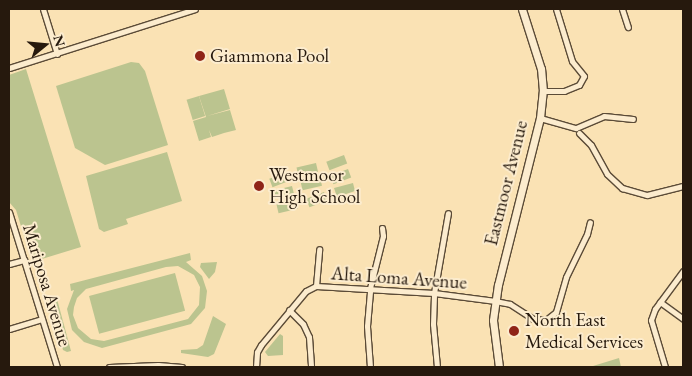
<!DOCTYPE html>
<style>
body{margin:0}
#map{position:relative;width:692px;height:376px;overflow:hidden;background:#fae2b4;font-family:"EB Garamond",serif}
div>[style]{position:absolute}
.green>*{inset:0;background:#bbc48f;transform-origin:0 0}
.roads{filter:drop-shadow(1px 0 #5b4b37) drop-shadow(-1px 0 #5b4b37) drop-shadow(0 1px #5b4b37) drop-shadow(0 -1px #5b4b37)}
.street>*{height:5px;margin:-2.5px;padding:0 2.5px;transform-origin:2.5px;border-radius:2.5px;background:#fcecce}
.secondary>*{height:7px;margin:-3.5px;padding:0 3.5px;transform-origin:3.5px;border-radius:3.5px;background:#fcecce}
.dots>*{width:14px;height:14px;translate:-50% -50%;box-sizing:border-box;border:2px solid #fcecce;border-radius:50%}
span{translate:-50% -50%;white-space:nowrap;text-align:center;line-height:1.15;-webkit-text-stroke:4px #fcecce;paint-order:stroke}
.poi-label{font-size:19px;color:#26190d}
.left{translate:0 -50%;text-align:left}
.street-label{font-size:19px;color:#26190d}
.frame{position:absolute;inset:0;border:10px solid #26190d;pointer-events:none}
.north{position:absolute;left:20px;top:20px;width:50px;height:50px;-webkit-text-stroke:4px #fcecce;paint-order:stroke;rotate:73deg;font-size:14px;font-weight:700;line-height:20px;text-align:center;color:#26190d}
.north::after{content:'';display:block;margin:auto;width:18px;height:22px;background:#26190d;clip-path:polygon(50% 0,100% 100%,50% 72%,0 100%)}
</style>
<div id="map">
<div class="green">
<i style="clip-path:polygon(131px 62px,139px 63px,145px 71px,168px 145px,105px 165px,75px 148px,56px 86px)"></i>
<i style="clip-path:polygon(26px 69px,81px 247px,32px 262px,16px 210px,9px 202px,9px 75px)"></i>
<i style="clip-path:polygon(224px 89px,230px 109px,207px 116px,230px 110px,236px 130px,224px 133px,222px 126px,224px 133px,212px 137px,209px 130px,211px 137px,199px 141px,193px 121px,206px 117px,199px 96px)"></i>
<i style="left:199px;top:96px;width:21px;height:13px;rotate:73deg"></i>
<i style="clip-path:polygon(167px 152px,182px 201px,126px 219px,128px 224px,104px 232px,99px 229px,86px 176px)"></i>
<i style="left:344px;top:155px;width:9px;height:19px;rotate:69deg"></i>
<i style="left:316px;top:163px;width:9px;height:20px;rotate:77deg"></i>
<i style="left:348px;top:169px;width:9px;height:19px;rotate:69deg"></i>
<i style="left:287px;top:172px;width:9px;height:19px;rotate:69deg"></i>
<i style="left:320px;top:177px;width:9px;height:20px;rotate:77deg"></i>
<i style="clip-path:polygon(353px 183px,355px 191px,337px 197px,334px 188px)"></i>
<i style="left:292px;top:186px;width:8px;height:20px;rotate:76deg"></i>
<i style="left:324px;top:192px;width:9px;height:19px;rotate:69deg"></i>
<i style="left:296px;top:200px;width:9px;height:20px;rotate:77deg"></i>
<i style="clip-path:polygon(evenodd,190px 253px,191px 260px,186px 262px,202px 276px,207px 291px,205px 308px,191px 324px,102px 348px,84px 342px,72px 330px,67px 309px,74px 290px,71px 291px,70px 284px,190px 253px,178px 266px,194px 275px,200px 287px,199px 305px,188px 319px,104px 341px,91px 339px,78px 328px,73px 315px,74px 307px,77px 298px,86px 289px,166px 267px,178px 266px)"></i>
<i style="clip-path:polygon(217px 262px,215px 272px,209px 279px,200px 267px,201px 263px)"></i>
<i style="left:175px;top:273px;width:39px;height:89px;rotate:75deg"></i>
<i style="clip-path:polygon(57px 299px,71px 351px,67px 352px,63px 350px,51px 300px)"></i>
<i style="clip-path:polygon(213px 316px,226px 324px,214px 354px,208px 357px,181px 353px,181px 350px,197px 349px,203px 345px)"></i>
<i style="clip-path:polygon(280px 334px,283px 336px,283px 355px,268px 356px,265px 352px)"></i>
<i style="clip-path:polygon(619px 358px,621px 367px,591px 367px,593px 366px)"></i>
</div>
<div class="roads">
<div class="street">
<i style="left:43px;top:9px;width:47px;rotate:72.7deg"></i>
<i style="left:622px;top:9px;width:19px;rotate:72deg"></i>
<i style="left:9px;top:68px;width:195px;rotate:-17.6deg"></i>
<i style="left:543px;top:91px;width:21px"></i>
<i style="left:564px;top:91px;width:16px;rotate:-22deg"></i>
<i style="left:579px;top:85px;width:10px;rotate:-61deg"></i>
<i style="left:584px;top:76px;width:19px;rotate:-129deg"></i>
<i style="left:572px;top:61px;width:54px;rotate:-107.1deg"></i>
<i style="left:540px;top:118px;width:37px;rotate:16deg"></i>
<i style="left:576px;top:128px;width:30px;rotate:-23deg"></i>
<i style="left:604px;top:116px;width:29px;rotate:6deg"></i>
<i style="left:579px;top:133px;width:17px;rotate:45deg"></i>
<i style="left:591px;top:145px;width:33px;rotate:61deg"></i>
<i style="left:607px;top:174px;width:21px;rotate:43deg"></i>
<i style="left:622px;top:188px;width:26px;rotate:16deg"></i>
<i style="left:647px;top:195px;width:37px;rotate:-14deg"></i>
<i style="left:9px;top:212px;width:162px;rotate:72.8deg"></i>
<i style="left:9px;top:264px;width:16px;rotate:-15deg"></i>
<i style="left:316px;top:286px;width:37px;rotate:-85deg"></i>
<i style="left:660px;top:302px;width:29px;rotate:36deg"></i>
<i style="left:289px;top:310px;width:20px;rotate:45deg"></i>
<i style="left:303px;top:324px;width:14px;rotate:65deg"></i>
<i style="left:309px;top:337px;width:30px;rotate:86deg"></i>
<i style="left:9px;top:329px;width:34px;rotate:-17deg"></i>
<i style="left:109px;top:367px;width:49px;rotate:-2.3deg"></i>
<i style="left:158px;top:365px;width:24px;rotate:5deg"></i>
<i style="left:256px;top:367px;width:15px;rotate:-86deg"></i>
<i style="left:257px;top:352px;width:8px;rotate:-60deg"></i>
<i style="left:261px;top:345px;width:70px;rotate:-50.2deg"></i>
<i style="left:306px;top:291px;width:11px;rotate:-27deg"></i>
<i style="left:316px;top:286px;width:118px;rotate:3.4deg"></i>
<i style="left:434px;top:293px;width:62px;rotate:7.5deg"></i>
<i style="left:495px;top:301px;width:15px;rotate:11deg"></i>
<i style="left:510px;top:304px;width:27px;rotate:33deg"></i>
<i style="left:533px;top:319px;width:13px;rotate:4deg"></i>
<i style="left:546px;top:320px;width:13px;rotate:-39deg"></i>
<i style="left:556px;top:312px;width:36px;rotate:-74deg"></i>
<i style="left:566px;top:277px;width:48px;rotate:-64deg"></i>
<i style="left:587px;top:234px;width:12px;rotate:-76deg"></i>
<i style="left:370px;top:367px;width:41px;rotate:-94.2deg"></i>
<i style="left:367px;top:326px;width:38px;rotate:-85deg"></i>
<i style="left:370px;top:288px;width:54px;rotate:-76deg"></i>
<i style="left:383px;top:236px;width:8px;rotate:-97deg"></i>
<i style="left:437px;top:367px;width:43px;rotate:-95.3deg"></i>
<i style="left:433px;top:324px;width:31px;rotate:-88deg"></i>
<i style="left:434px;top:293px;width:81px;rotate:-80.1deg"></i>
<i style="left:665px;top:367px;width:49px;rotate:-106.6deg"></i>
<i style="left:651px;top:320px;width:12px;rotate:-70deg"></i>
<i style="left:655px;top:309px;width:47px;rotate:-53.6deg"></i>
</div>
<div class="secondary">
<i style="left:499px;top:367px;width:47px;rotate:-97.3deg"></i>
<i style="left:493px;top:320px;width:35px;rotate:-82deg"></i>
<i style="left:498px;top:285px;width:172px;rotate:-75.9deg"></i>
<i style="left:540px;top:118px;width:27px;rotate:-84deg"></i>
<i style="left:543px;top:91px;width:22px;rotate:-95deg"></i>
<i style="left:541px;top:69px;width:63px;rotate:-107.6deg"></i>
</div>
</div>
<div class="dots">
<i style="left:200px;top:56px;background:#8f2418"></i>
<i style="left:259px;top:186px;background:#8f2418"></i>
<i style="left:514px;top:331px;background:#8f2418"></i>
</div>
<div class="poi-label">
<span class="left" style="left:210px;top:56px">Giammona Pool</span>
<span class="left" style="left:269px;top:186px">Westmoor<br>High School</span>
<span class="left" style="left:525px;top:331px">North East<br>Medical Services</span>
</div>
<div class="street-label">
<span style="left:506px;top:183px;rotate:-76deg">Eastmoor Avenue</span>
<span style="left:399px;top:278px;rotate:4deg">Alta Loma Avenue</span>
<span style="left:47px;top:285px;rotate:73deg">Mariposa Avenue</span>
</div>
<div class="frame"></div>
<div class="north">N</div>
</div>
